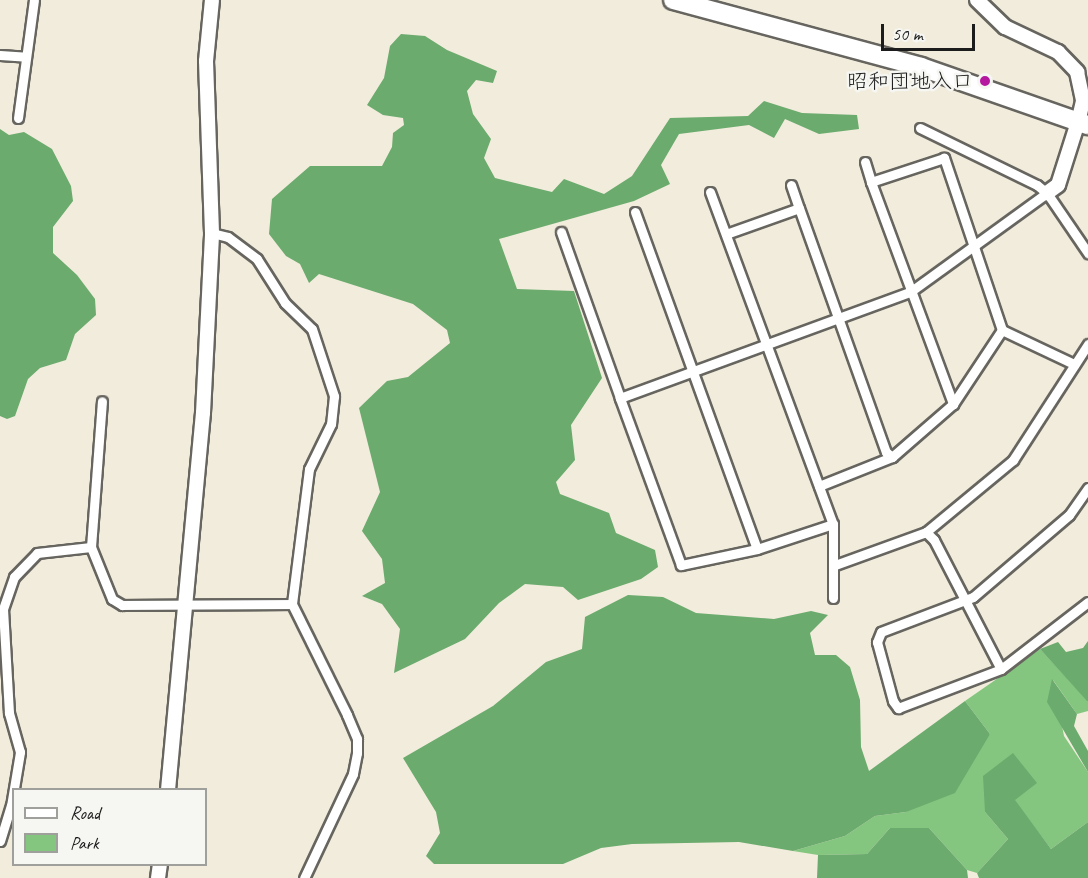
<!DOCTYPE html>
<meta charset="utf-8">
<style>
body{margin:0}
#map{position:relative;width:1088px;height:878px;overflow:hidden;background:#f1ecdb;font-family:Caveat,"Klee One",sans-serif}
div>[style]{position:absolute}
.green>*{inset:0;background:#84c67f}
.forest>*{inset:0;background:#6bab6e}
.roads{filter:drop-shadow(2px 0 #67655f) drop-shadow(-2px 0 #67655f) drop-shadow(0 2px #67655f) drop-shadow(0 -2px #67655f)}
.street>*{height:9px;margin:-4.5px;padding:0 4.5px;transform-origin:4.5px;border-radius:4.5px;background:#fff}
.secondary>*{height:14px;margin:-7px;padding:0 7px;transform-origin:7px;border-radius:7px;background:#fff}
.highway>*{height:18px;margin:-9px;padding:0 9px;transform-origin:9px;border-radius:9px;background:#fff}
.dots>*{width:16px;height:16px;translate:-50% -50%;box-sizing:border-box;border:3px solid #f6f6f2;border-radius:50%}
span{translate:-50% -50%;white-space:nowrap;text-align:center;line-height:1.15;-webkit-text-stroke:5px #f6f6f2;paint-order:stroke}
.poi-label{font-size:21px;color:#1c1c1c}
.right{translate:-100% -50%;text-align:right}
.legend{position:absolute;left:12px;top:788px;width:195px;height:78px;box-sizing:border-box;background:#f6f6f2;border:2px solid #9f9f9c;margin:0;padding:8px 10px;list-style:none;font-size:18px;color:#1c1c1c}
.legend li{display:flex;align-items:center;gap:12px;height:30px}
.legend b{width:30px;border:2px solid #9f9f9c}
.scale{position:absolute;left:881px;top:24px;width:94px;height:27px;box-sizing:border-box;border:3px solid #1c1c1c;border-top:0;padding-left:8px;font-size:18px;line-height:21px;white-space:nowrap;color:#1c1c1c;-webkit-text-stroke:4px #f6f6f2;paint-order:stroke}
</style>
<div id="map">
<div class="green">
<i style="clip-path:polygon(1040px 649px,1088px 701px,1088px 711px,1077px 714px,1053px 680px,1064px 736px,1088px 772px,1088px 822px,1051px 849px,1014px 800px,985px 812px,1008px 839px,977px 873px,967px 870px,929px 828px,890px 828px,867px 854px,818px 855px,793px 851px,845px 836px,875px 816px,906px 812px,990px 734px,965px 701px)"></i>
</div>
<div class="forest">
<i style="clip-path:polygon(401px 34px,425px 36px,447px 50px,497px 71px,493px 83px,476px 80px,467px 91px,473px 114px,491px 139px,484px 158px,495px 178px,552px 192px,564px 179px,604px 194px,632px 176px,670px 118px,748px 116px,764px 101px,802px 113px,857px 115px,859px 129px,819px 134px,785px 119px,774px 138px,749px 125px,679px 134px,661px 165px,670px 184px,634px 201px,499px 239px,517px 289px,574px 291px,602px 378px,571px 425px,575px 460px,556px 482px,560px 494px,609px 513px,616px 533px,655px 550px,658px 567px,641px 579px,578px 600px,563px 587px,525px 584px,499px 603px,465px 639px,394px 673px,400px 629px,382px 604px,362px 596px,385px 583px,382px 559px,362px 531px,380px 492px,359px 408px,387px 381px,408px 377px,450px 343px,447px 330px,413px 304px,319px 274px,309px 283px,300px 264px,286px 256px,269px 234px,272px 199px,310px 166px,382px 166px,392px 147px,393px 133px,404px 125px,403px 118px,383px 115px,367px 105px,384px 78px,390px 46px)"></i>
<i style="clip-path:polygon(0 129px,9px 135px,24px 132px,52px 149px,71px 186px,73px 201px,53px 227px,53px 253px,77px 275px,95px 299px,96px 315px,75px 334px,66px 360px,40px 368px,28px 379px,15px 416px,7px 419px,0 416px)"></i>
<i style="clip-path:polygon(628px 595px,663px 597px,696px 613px,774px 619px,811px 611px,828px 615px,810px 633px,815px 655px,836px 655px,850px 667px,860px 700px,861px 747px,869px 771px,965px 701px,990px 734px,955px 793px,906px 812px,875px 816px,845px 836px,793px 851px,739px 842px,632px 844px,601px 848px,563px 864px,434px 864px,426px 856px,440px 833px,436px 812px,403px 758px,493px 706px,546px 662px,582px 649px,585px 617px)"></i>
<i style="clip-path:polygon(1088px 641px,1088px 701px,1087px 701px,1040px 649px,1058px 642px,1066px 652px,1083px 648px)"></i>
<i style="clip-path:polygon(1052px 679px,1077px 714px,1074px 726px,1088px 751px,1088px 772px,1047px 702px)"></i>
<i style="clip-path:polygon(1013px 753px,1037px 783px,1015px 800px,1051px 849px,1088px 822px,1088px 878px,979px 878px,977px 873px,1008px 839px,985px 812px,983px 776px)"></i>
<i style="clip-path:polygon(890px 828px,929px 828px,967px 870px,968px 878px,817px 878px,818px 855px,867px 854px)"></i>
</div>
<div class="roads">
<div class="street">
<i style="left:0;top:55px;width:26px;rotate:4deg"></i>
<i style="left:18px;top:118px;width:119px;rotate:-82.3deg"></i>
<i style="left:920px;top:128px;width:130px;rotate:26deg"></i>
<i style="left:1037px;top:185px;width:13px;rotate:39deg"></i>
<i style="left:1047px;top:193px;width:73px;rotate:55.7deg"></i>
<i style="left:865px;top:162px;width:21px;rotate:73deg"></i>
<i style="left:791px;top:185px;width:24px;rotate:71deg"></i>
<i style="left:710px;top:192px;width:354px;rotate:69.7deg"></i>
<i style="left:833px;top:524px;width:74px;rotate:90deg"></i>
<i style="left:635px;top:212px;width:358px;rotate:70.1deg"></i>
<i style="left:561px;top:232px;width:176px;rotate:70.4deg"></i>
<i style="left:212px;top:233px;width:16px;rotate:14deg"></i>
<i style="left:228px;top:237px;width:36px;rotate:37deg"></i>
<i style="left:257px;top:259px;width:52px;rotate:57.5deg"></i>
<i style="left:285px;top:303px;width:37px;rotate:44deg"></i>
<i style="left:312px;top:329px;width:71px;rotate:71.8deg"></i>
<i style="left:334px;top:396px;width:28px;rotate:96deg"></i>
<i style="left:331px;top:424px;width:50px;rotate:116.1deg"></i>
<i style="left:309px;top:469px;width:136px;rotate:97.2deg"></i>
<i style="left:292px;top:604px;width:124px;rotate:63.6deg"></i>
<i style="left:347px;top:715px;width:26px;rotate:67deg"></i>
<i style="left:357px;top:739px;width:14px;rotate:90deg"></i>
<i style="left:357px;top:753px;width:21px;rotate:101deg"></i>
<i style="left:353px;top:774px;width:115px;rotate:115.2deg"></i>
<i style="left:726px;top:234px;width:77px;rotate:-19.6deg"></i>
<i style="left:799px;top:208px;width:259px;rotate:70.4deg"></i>
<i style="left:886px;top:452px;width:8px;rotate:40deg"></i>
<i style="left:1002px;top:330px;width:80px;rotate:25.3deg"></i>
<i style="left:819px;top:486px;width:79px;rotate:-21.7deg"></i>
<i style="left:892px;top:457px;width:81px;rotate:-41deg"></i>
<i style="left:953px;top:404px;width:89px;rotate:-56.5deg"></i>
<i style="left:1002px;top:330px;width:182px;rotate:-108.6deg"></i>
<i style="left:944px;top:158px;width:77px;rotate:161.8deg"></i>
<i style="left:871px;top:182px;width:237px;rotate:69.7deg"></i>
<i style="left:1088px;top:488px;width:33px;rotate:125deg"></i>
<i style="left:1069px;top:515px;width:126px;rotate:139.5deg"></i>
<i style="left:973px;top:597px;width:98px;rotate:159.2deg"></i>
<i style="left:881px;top:632px;width:11px;rotate:112deg"></i>
<i style="left:877px;top:642px;width:61px;rotate:74.8deg"></i>
<i style="left:893px;top:701px;width:9px;rotate:54deg"></i>
<i style="left:898px;top:708px;width:110px;rotate:-20.7deg"></i>
<i style="left:1001px;top:669px;width:110px;rotate:-37.6deg"></i>
<i style="left:833px;top:524px;width:80px;rotate:161.8deg"></i>
<i style="left:757px;top:549px;width:78px;rotate:168.1deg"></i>
<i style="left:681px;top:565px;width:178px;rotate:-110.1deg"></i>
<i style="left:620px;top:398px;width:309px;rotate:-20.1deg"></i>
<i style="left:910px;top:292px;width:169px;rotate:-35.9deg"></i>
<i style="left:926px;top:532px;width:11px;rotate:45deg"></i>
<i style="left:934px;top:540px;width:145px;rotate:62.6deg"></i>
<i style="left:91px;top:547px;width:146px;rotate:-85.7deg"></i>
<i style="left:835px;top:565px;width:97px;rotate:-19.9deg"></i>
<i style="left:926px;top:532px;width:113px;rotate:-39.6deg"></i>
<i style="left:1013px;top:460px;width:138px;rotate:-57.1deg"></i>
<i style="left:0;top:841px;width:37px;rotate:-73deg"></i>
<i style="left:11px;top:806px;width:55px;rotate:-80.5deg"></i>
<i style="left:20px;top:752px;width:41px;rotate:-105.8deg"></i>
<i style="left:9px;top:713px;width:104px;rotate:-93.3deg"></i>
<i style="left:3px;top:609px;width:34px;rotate:-71deg"></i>
<i style="left:14px;top:577px;width:33px;rotate:-46deg"></i>
<i style="left:37px;top:553px;width:54px;rotate:-6.3deg"></i>
<i style="left:91px;top:547px;width:56px;rotate:68deg"></i>
<i style="left:112px;top:599px;width:12px;rotate:31deg"></i>
<i style="left:122px;top:605px;width:170px;rotate:-0.3deg"></i>
</div>
<div class="secondary">
<i style="left:977px;top:0;width:39px;rotate:44deg"></i>
<i style="left:1005px;top:27px;width:59px;rotate:25.3deg"></i>
<i style="left:1058px;top:52px;width:28px;rotate:46deg"></i>
<i style="left:1077px;top:72px;width:30px;rotate:78deg"></i>
<i style="left:1083px;top:101px;width:22px;rotate:103deg"></i>
<i style="left:1078px;top:122px;width:66px;rotate:107.6deg"></i>
<i style="left:1058px;top:185px;width:14px;rotate:144deg"></i>
<i style="left:168px;top:790px;width:379px;rotate:-84.7deg"></i>
<i style="left:203px;top:413px;width:180px;rotate:-87.1deg"></i>
<i style="left:212px;top:233px;width:172px;rotate:-92deg"></i>
<i style="left:206px;top:61px;width:61px;rotate:-84.4deg"></i>
<i style="left:158px;top:878px;width:14px;rotate:-82deg"></i>
</div>
<div class="highway">
<i style="left:673px;top:0;width:257px;rotate:15.1deg"></i>
<i style="left:921px;top:67px;width:177px;rotate:19.2deg"></i>
</div>
</div>
<div class="dots">
<i style="left:985px;top:81px;background:#b5179e"></i>
</div>
<div class="poi-label">
<span class="right" style="left:973px;top:81px">昭和団地入口</span>
</div>
<ul class="legend">
<li><b style="height:8px;background:#fff"></b>Road</li>
<li><b style="height:16px;background:#84c67f"></b>Park</li>
</ul>
<div class="scale">50 m</div>
</div>
